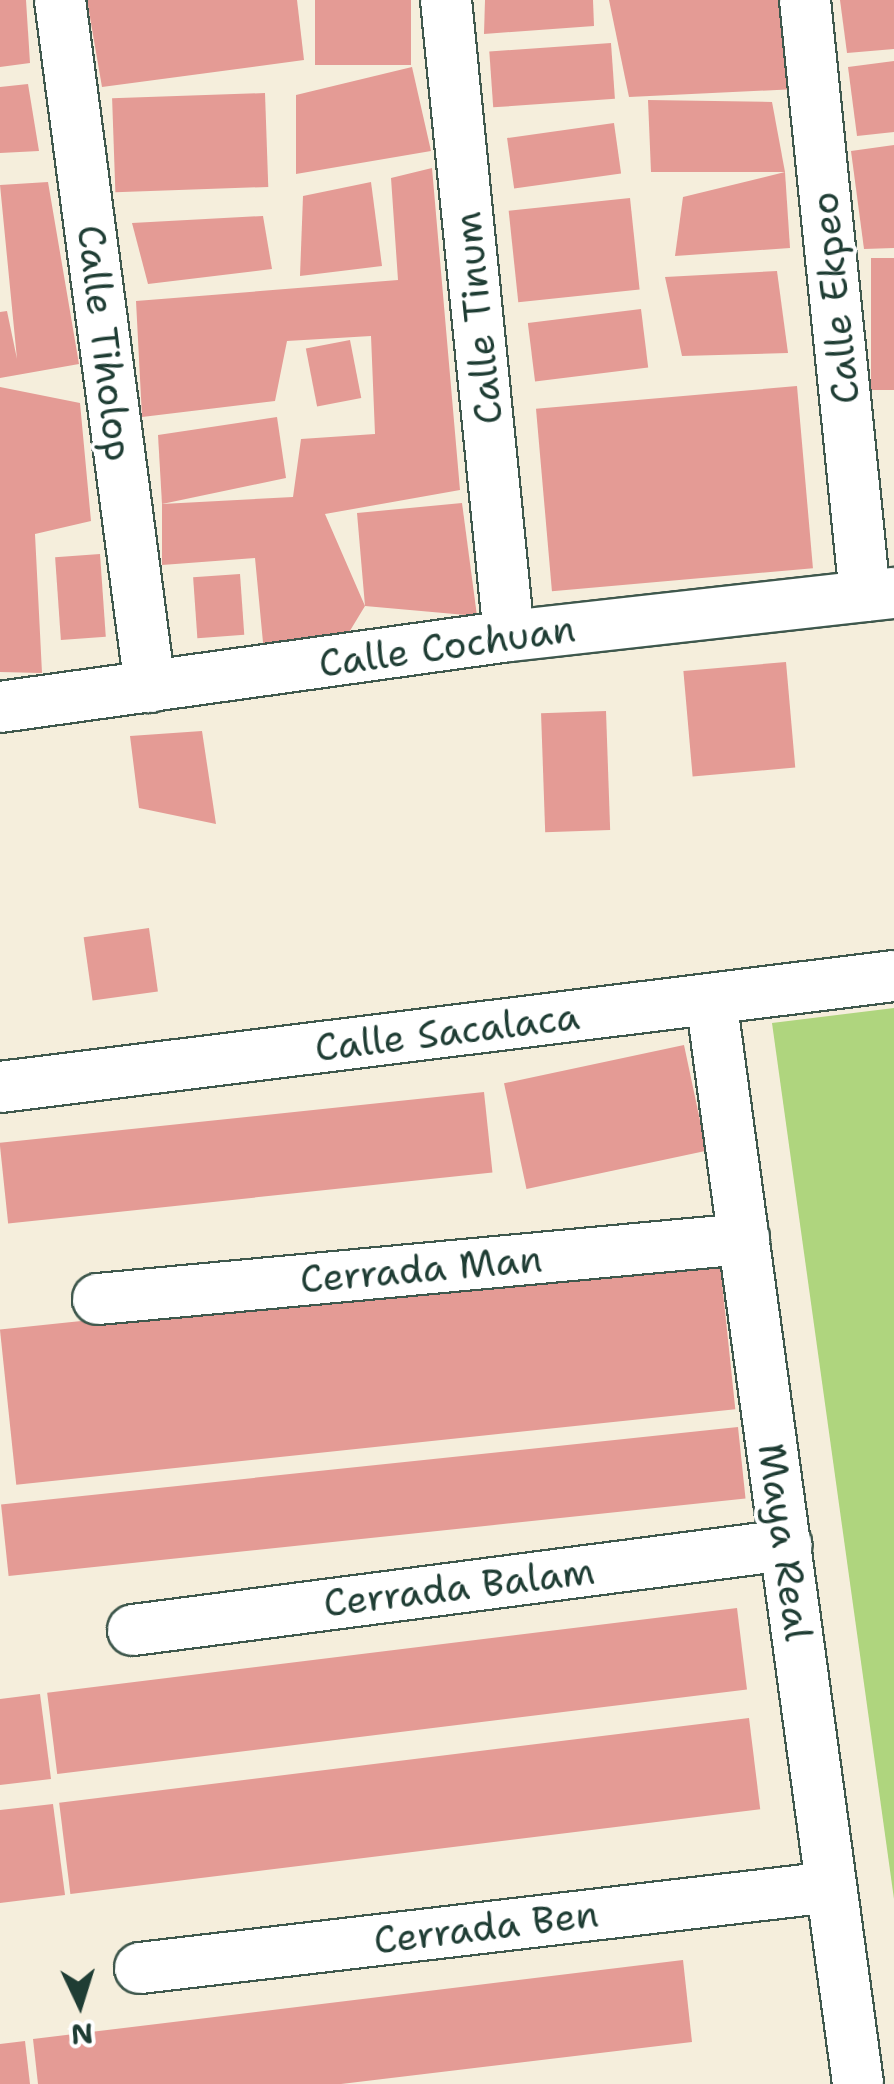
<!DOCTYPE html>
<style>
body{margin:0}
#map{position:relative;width:894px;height:2084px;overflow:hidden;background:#f5eedc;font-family:"Shantell Sans",sans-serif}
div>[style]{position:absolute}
.green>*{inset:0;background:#afd57e}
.building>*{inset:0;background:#e49b95;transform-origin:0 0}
.roads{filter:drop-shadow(2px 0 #3f584d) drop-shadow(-2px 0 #3f584d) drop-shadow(0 2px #3f584d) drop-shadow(0 -2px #3f584d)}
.minor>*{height:50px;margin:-25px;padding:0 25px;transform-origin:25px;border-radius:25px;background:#fff}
span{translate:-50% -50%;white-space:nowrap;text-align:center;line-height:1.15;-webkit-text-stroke:8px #fff;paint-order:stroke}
.street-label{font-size:38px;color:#1f3d34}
.north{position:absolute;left:30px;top:1954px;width:100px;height:100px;-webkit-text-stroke:8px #fff;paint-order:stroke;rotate:176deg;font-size:28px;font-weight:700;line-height:40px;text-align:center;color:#1f3d34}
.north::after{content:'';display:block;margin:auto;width:35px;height:45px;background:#1f3d34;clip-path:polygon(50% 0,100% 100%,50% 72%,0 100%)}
</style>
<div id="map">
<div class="green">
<i style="clip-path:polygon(894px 1008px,894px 1899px,772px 1023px)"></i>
</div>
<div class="building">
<i style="clip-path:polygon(0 0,26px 0,30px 63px,0 67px)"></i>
<i style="clip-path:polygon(87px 0,297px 0,304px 60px,102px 87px)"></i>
<i style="left:315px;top:0;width:96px;height:65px"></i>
<i style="clip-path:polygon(485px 0,593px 0,594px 26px,484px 34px)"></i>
<i style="clip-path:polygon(609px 0,789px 0,797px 89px,629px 97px)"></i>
<i style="clip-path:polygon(840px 0,894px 0,894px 49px,847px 53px)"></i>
<i style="left:611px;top:43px;width:56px;height:122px;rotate:86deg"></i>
<i style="clip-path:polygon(894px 61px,894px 132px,857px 136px,848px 67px)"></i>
<i style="clip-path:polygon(412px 67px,431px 151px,296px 174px,296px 95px)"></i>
<i style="clip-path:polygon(28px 84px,39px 151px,0 153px,0 87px)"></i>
<i style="left:265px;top:93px;width:94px;height:153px;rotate:88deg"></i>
<i style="clip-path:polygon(648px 100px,772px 102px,785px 172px,651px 172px)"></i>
<i style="left:614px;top:123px;width:51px;height:108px;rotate:82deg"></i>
<i style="clip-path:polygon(894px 145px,894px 248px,864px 249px,851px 151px)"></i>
<i style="clip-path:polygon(432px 168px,460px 490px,325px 514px,365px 606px,348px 634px,264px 653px,255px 558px,162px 565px,162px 504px,293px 497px,301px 439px,375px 434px,371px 336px,287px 341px,275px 401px,142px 417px,136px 301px,398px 280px,391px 178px)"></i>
<i style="clip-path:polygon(785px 172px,790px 248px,675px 256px,683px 197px)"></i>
<i style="clip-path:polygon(48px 182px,79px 364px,0 378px,0 312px,7px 311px,17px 359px,0 185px)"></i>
<i style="clip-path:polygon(371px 182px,382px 266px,300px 276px,303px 196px)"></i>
<i style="left:630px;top:198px;width:92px;height:122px;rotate:84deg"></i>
<i style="clip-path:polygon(263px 216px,272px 269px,148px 284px,132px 223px)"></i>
<i style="left:871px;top:258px;width:23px;height:132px"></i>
<i style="clip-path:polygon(777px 271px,788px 353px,682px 356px,665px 277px)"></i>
<i style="left:641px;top:309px;width:59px;height:114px;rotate:83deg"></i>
<i style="left:350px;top:340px;width:59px;height:45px;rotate:79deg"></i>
<i style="left:797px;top:386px;width:183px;height:262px;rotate:85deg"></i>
<i style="clip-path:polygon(0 387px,80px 403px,91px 521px,35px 534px,42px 673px,0 672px)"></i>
<i style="clip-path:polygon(277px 417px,286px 478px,162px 504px,158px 435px)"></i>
<i style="clip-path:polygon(462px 503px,477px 616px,365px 606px,357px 513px)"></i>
<i style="left:100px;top:554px;width:83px;height:45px;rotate:86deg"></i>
<i style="left:240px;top:574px;width:61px;height:47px;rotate:86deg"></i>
<i style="left:786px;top:662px;width:106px;height:103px;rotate:85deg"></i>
<i style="left:606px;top:711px;width:119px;height:65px;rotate:88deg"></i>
<i style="clip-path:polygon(202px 731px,216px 824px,139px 808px,130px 736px)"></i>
<i style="left:149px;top:928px;width:64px;height:66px;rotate:82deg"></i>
<i style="left:684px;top:1045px;width:108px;height:184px;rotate:78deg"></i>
<i style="left:484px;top:1092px;width:81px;height:487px;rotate:84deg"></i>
<i style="left:719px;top:1254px;width:156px;height:723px;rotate:84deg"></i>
<i style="left:738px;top:1427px;width:72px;height:741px;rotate:84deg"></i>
<i style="left:737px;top:1608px;width:82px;height:695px;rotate:83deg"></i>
<i style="clip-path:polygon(40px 1694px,51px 1779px,0 1785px,0 1699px)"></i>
<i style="left:749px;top:1718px;width:92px;height:695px;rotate:83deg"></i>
<i style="clip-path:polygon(53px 1804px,65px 1895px,0 1903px,0 1810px)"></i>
<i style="clip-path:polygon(683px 1960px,692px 2042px,341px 2084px,38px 2084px,33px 2039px)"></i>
<i style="clip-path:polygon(25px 2041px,30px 2084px,0 2084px,0 2044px)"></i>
</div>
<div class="roads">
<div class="minor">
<i style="left:60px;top:0;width:693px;rotate:82.54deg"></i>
<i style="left:446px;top:0;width:639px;rotate:84.34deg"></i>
<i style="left:805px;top:0;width:599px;rotate:84.25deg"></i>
<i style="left:0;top:707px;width:514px;rotate:-7.94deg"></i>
<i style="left:509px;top:636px;width:387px;rotate:-6.4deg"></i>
<i style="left:711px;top:999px;width:1095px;rotate:82.28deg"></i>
<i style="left:0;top:1087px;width:901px;rotate:-7.08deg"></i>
<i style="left:98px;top:1299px;width:649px;rotate:-5.31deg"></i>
<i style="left:133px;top:1630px;width:659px;rotate:-7.42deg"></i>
<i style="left:140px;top:1968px;width:696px;rotate:-6.69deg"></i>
</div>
</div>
<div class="street-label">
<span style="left:835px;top:298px;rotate:-96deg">Calle Ekpeo</span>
<span style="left:478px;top:318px;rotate:-96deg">Calle Tinum</span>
<span style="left:105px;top:343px;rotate:83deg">Calle Tiholop</span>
<span style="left:447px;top:646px;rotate:-8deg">Calle Cochuan</span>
<span style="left:447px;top:1032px;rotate:-7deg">Calle Sacalaca</span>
<span style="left:421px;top:1269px;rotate:-5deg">Cerrada Man</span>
<span style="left:785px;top:1542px;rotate:82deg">Maya Real</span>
<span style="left:459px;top:1587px;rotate:-7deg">Cerrada Balam</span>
<span style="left:486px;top:1927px;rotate:-7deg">Cerrada Ben</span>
</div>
<div class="north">N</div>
</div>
